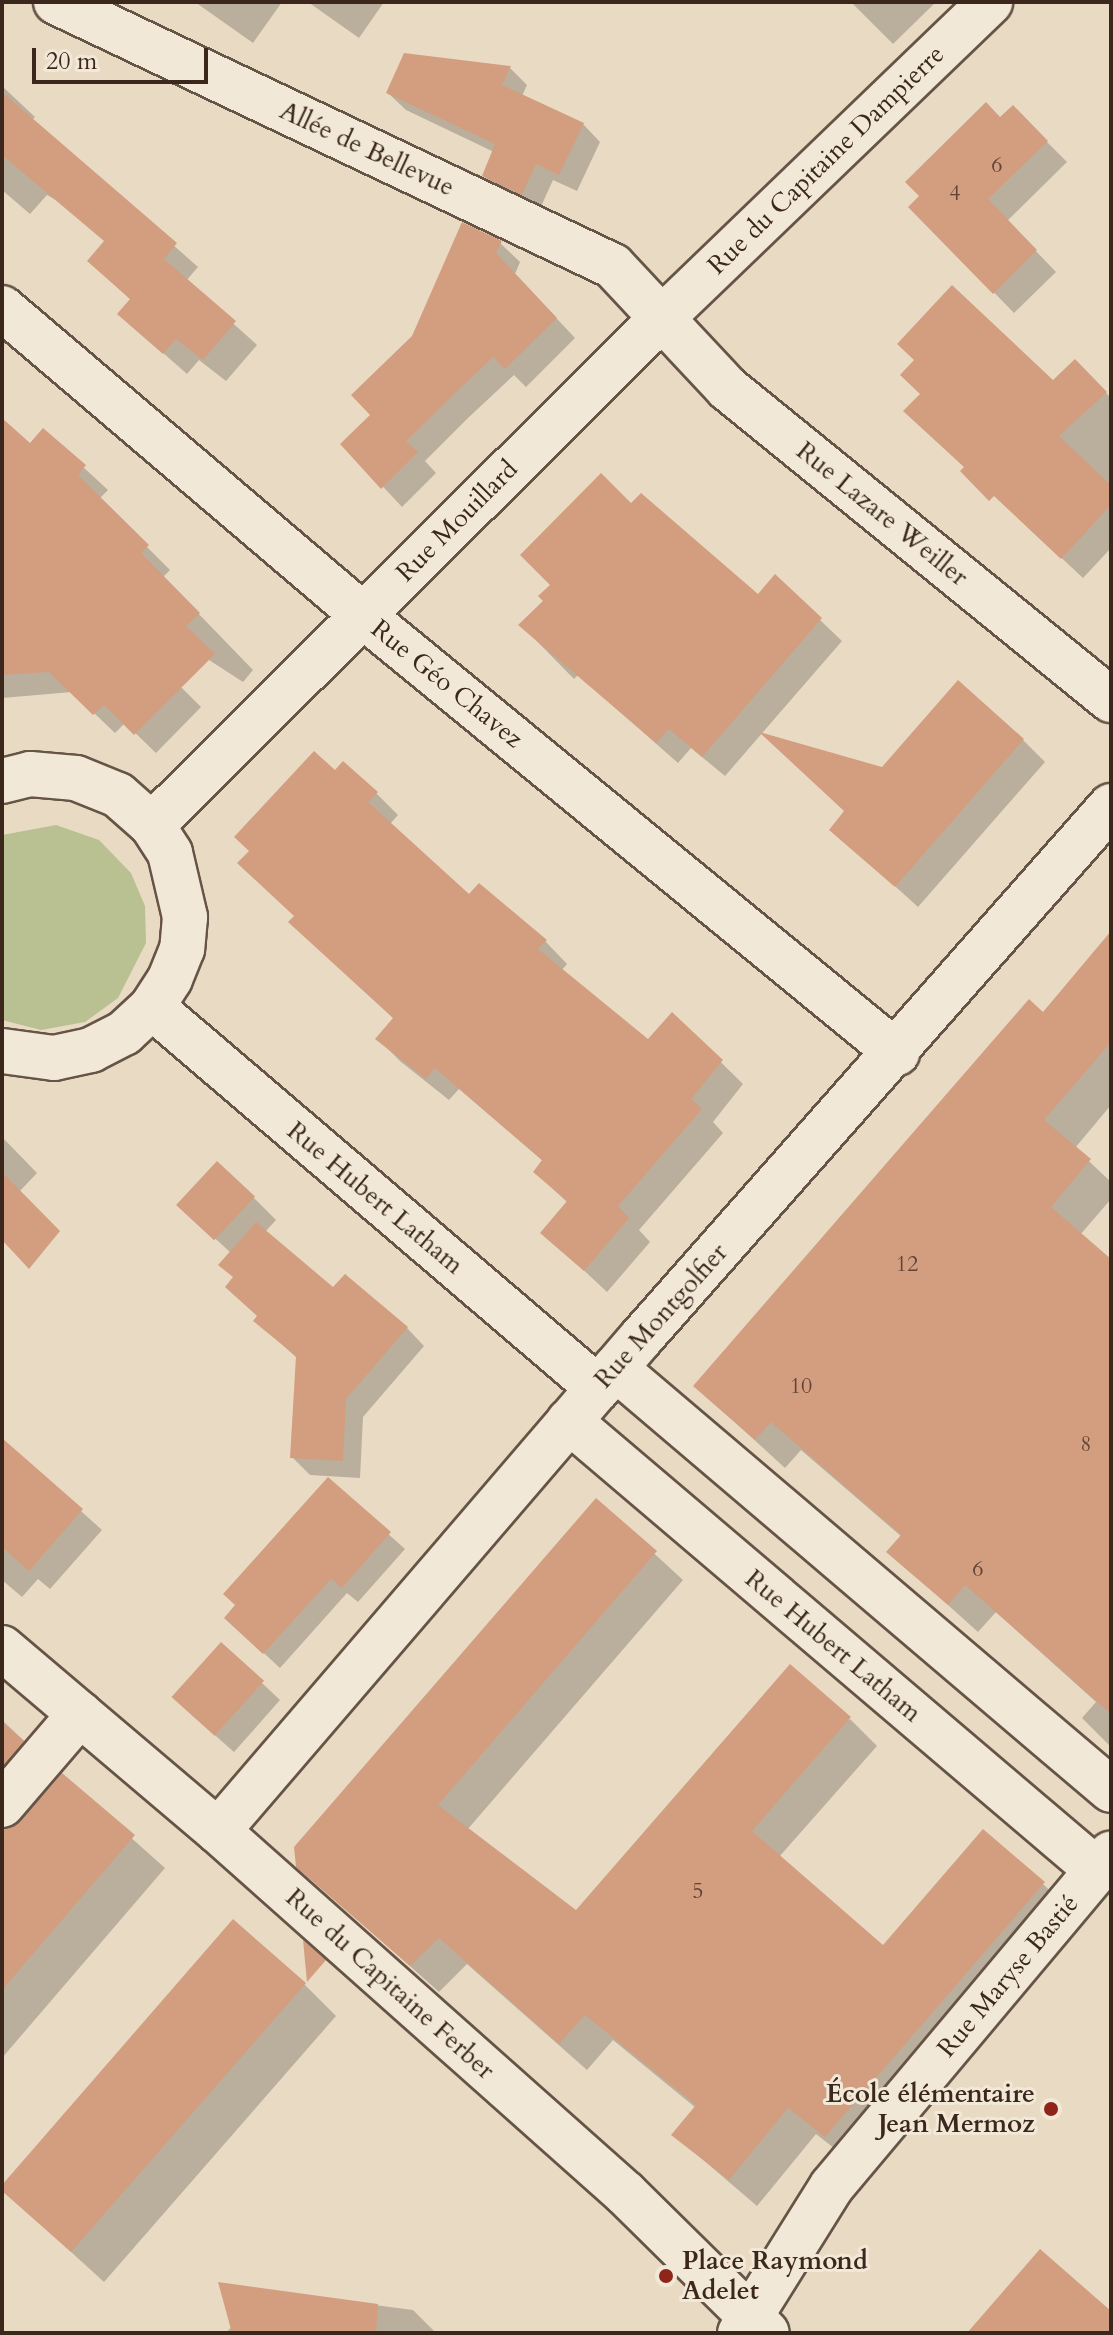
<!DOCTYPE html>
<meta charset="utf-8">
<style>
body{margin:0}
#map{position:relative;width:1113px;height:2335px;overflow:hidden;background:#e9dbc3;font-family:Cardo,serif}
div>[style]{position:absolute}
.green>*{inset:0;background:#b9c092}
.shadow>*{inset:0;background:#0003}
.building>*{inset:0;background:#d39d80;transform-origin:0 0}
.roads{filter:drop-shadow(2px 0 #665446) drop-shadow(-2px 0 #665446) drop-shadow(0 2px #665446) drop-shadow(0 -2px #665446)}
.minor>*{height:44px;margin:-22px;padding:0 22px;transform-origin:22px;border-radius:22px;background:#f1e8d8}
.dots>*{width:22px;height:22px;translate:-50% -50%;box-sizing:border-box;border:4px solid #f1e8d8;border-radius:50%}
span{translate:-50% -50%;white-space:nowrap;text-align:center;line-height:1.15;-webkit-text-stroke:6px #f1e8d8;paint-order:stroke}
.number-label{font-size:22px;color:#614435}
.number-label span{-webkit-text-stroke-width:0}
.street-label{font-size:26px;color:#3b271c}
.poi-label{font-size:26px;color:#3b271c;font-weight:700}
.right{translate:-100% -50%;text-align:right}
.left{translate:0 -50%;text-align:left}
.frame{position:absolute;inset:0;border:4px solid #3b271c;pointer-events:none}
.scale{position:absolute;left:32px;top:48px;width:176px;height:36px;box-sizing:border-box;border:4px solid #3b271c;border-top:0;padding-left:10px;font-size:24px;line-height:28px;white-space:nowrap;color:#3b271c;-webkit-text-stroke:6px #f1e8d8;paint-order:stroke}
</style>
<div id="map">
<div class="green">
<i style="clip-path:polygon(56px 825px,99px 840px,131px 873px,145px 906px,146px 943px,118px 998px,85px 1022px,41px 1030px,2px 1020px,2px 835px)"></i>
</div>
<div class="shadow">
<i style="clip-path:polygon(195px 2px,282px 2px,253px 43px)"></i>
<i style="clip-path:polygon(308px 2px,384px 2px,359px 38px)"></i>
<i style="clip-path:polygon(851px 2px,936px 2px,893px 44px)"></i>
<i style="clip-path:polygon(510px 68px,527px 85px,522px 96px,583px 124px,600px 142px,577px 191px,553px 180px,539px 211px,501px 193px,484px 176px,494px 152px,406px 110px,388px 93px)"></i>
<i style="clip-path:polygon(2px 86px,35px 117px,32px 120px,198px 267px,186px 281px,257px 345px,226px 381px,199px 360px,187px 374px,119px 314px,131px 300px,89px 261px,106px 242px,63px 204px,47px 195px,30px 214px,2px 190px)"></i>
<i style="clip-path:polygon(1013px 108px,1067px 162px,1007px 221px,1056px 272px,1014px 313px,911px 207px)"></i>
<i style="clip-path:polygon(500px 243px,520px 262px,515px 274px,575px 338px,526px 387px,514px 375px,468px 418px,425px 461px,436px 473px,402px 507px,343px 444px,372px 415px,413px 337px)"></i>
<i style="clip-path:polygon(916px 360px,1053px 383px,1075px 362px,1111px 398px,1111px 548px,1083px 578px,927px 432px)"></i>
<i style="clip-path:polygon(2px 421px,30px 446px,44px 431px,108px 490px,99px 499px,170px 570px,163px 577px,253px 670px,243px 682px,2px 526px)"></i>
<i style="clip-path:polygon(631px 506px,758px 597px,775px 577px,842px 641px,725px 776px,691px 748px,678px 763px,578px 675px,574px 679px,521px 625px)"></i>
<i style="clip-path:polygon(2px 576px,26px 615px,182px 688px,201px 707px,156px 753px,125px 723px,115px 733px,72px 692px,2px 698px)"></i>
<i style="clip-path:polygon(1023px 740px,1045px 762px,918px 907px,832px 829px,883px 769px)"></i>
<i style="clip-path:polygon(335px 773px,376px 793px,398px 815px,390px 824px,469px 897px,545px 941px,567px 964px,561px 971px,648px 1042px,672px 1014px,743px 1084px,713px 1122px,723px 1133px,639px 1230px,650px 1242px,607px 1292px,543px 1232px,568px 1203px,535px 1172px,544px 1162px,459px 1089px,449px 1100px,400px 1061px,378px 1039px,394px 1019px,296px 917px)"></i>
<i style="clip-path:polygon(1111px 934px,1111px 1105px,1075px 1148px,1111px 1182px,1111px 1199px,1080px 1235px,1111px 1262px,1111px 1747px,1082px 1718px,1096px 1702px,996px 1612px,978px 1632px,889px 1552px,902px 1537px,801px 1450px,785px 1468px,695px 1386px,1043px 1015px)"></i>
<i style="clip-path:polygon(2px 1137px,37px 1173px,19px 1192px,2px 1240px)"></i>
<i style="clip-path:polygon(253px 1197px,276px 1220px,265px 1232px,333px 1290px,407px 1328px,424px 1346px,363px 1417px,360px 1478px,310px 1475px,292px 1457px,298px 1359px,256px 1321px,259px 1317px,235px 1279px,231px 1253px,180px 1206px)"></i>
<i style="clip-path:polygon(2px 1440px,102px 1530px,50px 1589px,38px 1579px,22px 1597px,2px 1580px)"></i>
<i style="clip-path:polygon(328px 1480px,405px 1549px,358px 1602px,347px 1593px,280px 1668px,242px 1633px)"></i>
<i style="clip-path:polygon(597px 1501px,683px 1580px,467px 1830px,576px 1913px,850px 1719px,877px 1746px,779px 1857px,884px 1947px,1043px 1884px,1071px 1911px,853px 2163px,816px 2134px,757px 2206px,674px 2135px,696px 2108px,613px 2040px,587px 2070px,467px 1964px,439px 1992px,298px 1866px)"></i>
<i style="clip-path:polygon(262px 1683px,280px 1700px,234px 1752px,192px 1715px)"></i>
<i style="clip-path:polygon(2px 1720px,54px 1769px,16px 1822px,62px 1776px,165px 1868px,2px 2058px)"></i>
<i style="clip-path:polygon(304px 1984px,336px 2016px,104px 2282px,2px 2189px)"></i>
<i style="clip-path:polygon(221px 2285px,413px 2310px,436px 2333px,226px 2333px,232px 2326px)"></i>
</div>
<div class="building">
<i style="clip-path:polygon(404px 53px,511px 66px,502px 85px,584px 123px,559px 175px,536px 164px,522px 195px,482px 176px,495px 144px,386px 93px)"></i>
<i style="clip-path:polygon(2px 92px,177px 243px,164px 259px,236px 321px,203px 360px,176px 339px,163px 354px,117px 314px,130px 299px,87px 261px,104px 241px,2px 155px)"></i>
<i style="clip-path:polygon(986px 102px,1000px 117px,1013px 105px,1048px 141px,988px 199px,1037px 250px,993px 294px,908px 207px,919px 196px,905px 182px)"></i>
<i style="clip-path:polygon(462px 222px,502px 241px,496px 253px,557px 318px,505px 369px,493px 357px,449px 399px,406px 441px,418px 452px,381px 489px,340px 444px,370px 415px,351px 395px,412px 336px)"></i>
<i style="clip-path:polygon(952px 285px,1053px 380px,1075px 359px,1107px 392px,1059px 436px,1111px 485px,1111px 505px,1061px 559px,994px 496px,989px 501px,960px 471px,964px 467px,903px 411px,920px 394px,900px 375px,914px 360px,897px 344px)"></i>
<i style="clip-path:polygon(2px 418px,30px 443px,43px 428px,86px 465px,78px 475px,149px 545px,141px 553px,200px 613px,186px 626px,215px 654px,134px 735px,104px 705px,93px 715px,49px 672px,2px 675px)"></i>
<i style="clip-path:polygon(601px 473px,631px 503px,641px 493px,758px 594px,775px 574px,822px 618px,702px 757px,669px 729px,656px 743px,518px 625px,543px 601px,538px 596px,550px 585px,520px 555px)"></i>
<i style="clip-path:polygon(958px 680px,1024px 739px,895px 887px,829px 830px,844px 811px,759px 732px,882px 767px)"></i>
<i style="clip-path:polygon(314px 751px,335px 770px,343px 761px,378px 792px,368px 802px,469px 894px,479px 883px,547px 940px,538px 949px,648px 1039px,672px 1012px,723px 1060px,691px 1099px,702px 1109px,618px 1206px,629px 1218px,584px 1271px,540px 1233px,567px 1201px,533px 1172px,542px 1160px,435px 1068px,426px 1079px,375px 1039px,393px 1018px,288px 922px,294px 916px,237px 863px,249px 851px,234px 837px)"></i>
<i style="clip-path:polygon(1111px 931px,1111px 1042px,1044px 1120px,1091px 1159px,1051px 1207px,1111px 1259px,1111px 1714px,965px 1585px,948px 1605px,886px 1552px,901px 1535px,771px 1422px,755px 1440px,693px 1386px,1029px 999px,1043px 1012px)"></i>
<i style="left:217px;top:1161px;width:52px;height:60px;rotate:43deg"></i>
<i style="clip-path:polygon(2px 1172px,60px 1231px,29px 1269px,2px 1240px)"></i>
<i style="clip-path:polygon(256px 1222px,333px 1287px,345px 1274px,408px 1327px,346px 1399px,343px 1461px,290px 1458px,296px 1356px,253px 1321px,257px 1316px,225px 1287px,233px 1277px,218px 1265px)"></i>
<i style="clip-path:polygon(2px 1438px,83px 1509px,29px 1571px,2px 1547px)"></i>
<i style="clip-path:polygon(328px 1477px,391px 1532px,342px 1588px,331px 1579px,263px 1654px,224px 1618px,235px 1605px,223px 1594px)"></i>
<i style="clip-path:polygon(596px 1498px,657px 1551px,438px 1805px,576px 1910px,790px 1664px,851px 1717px,752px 1831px,883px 1945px,983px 1829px,1045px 1882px,825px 2137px,788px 2108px,729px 2180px,671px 2135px,696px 2105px,585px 2015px,559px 2044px,439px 1938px,410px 1966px,296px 1867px,294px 1847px)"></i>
<i style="left:221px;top:1642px;width:58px;height:74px;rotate:42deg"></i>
<i style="clip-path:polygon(2px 1722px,24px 1741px,2px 1767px)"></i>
<i style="clip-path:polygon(62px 1773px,135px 1835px,2px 1990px,2px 1829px,21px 1821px)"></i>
<i style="clip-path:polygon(233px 1919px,306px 1983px,71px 2252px,2px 2191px,2px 2185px)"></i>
<i style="clip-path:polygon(303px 1940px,326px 1960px,307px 1982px)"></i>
<i style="clip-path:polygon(1040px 2249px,1111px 2311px,1111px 2333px,967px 2333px)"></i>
<i style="clip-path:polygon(218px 2282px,378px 2304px,376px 2333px,232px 2333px)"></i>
</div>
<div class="roads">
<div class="minor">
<i style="left:56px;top:2px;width:616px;rotate:25.36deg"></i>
<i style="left:613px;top:266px;width:167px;rotate:46.9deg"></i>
<i style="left:727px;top:388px;width:495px;rotate:39.1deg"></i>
<i style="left:2px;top:308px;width:472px;rotate:40.4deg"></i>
<i style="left:361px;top:614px;width:693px;rotate:39.32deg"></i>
<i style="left:2px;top:781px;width:29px;rotate:-14deg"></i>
<i style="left:30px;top:774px;width:46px;rotate:5deg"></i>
<i style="left:76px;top:778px;width:45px;rotate:22deg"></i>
<i style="left:118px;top:795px;width:45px;rotate:41.4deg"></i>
<i style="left:152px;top:825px;width:33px;rotate:57deg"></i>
<i style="left:170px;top:853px;width:66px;rotate:76.8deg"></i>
<i style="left:185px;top:917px;width:32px;rotate:95deg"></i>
<i style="left:182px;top:949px;width:32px;rotate:112deg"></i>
<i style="left:170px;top:979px;width:33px;rotate:123deg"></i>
<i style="left:152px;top:1007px;width:38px;rotate:137deg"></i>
<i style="left:124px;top:1033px;width:37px;rotate:153deg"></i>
<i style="left:91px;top:1050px;width:38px;rotate:168deg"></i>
<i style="left:54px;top:1058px;width:52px;rotate:-172.3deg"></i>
<i style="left:152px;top:825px;width:718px;rotate:-44.83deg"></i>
<i style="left:661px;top:319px;width:457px;rotate:-43.9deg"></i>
<i style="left:152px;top:1007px;width:587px;rotate:40.51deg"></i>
<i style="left:615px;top:1368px;width:651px;rotate:40.39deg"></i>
<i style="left:569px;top:1421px;width:693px;rotate:40.38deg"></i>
<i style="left:2px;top:1648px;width:283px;rotate:40.3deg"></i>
<i style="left:218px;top:1831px;width:545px;rotate:41.65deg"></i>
<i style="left:625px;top:2193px;width:199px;rotate:44.6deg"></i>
<i style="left:2px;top:1805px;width:120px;rotate:-49.4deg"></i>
<i style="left:218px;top:1831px;width:650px;rotate:-49.37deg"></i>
<i style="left:641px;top:1338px;width:710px;rotate:-48.54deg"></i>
<i style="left:740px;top:2333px;width:173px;rotate:-58deg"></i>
<i style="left:832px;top:2186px;width:434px;rotate:-50deg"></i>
</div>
</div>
<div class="dots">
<i style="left:1051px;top:2109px;background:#8f2418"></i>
<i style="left:666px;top:2276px;background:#8f2418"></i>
</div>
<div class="number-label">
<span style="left:997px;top:166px">6</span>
<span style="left:955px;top:194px">4</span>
<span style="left:907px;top:1265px">12</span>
<span style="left:801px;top:1387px">10</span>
<span style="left:1086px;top:1445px">8</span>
<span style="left:978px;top:1570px">6</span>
<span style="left:698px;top:1892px">5</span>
</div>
<div class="street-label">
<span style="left:367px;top:149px;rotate:25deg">Allée de Bellevue</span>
<span style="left:826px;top:160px;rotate:-44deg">Rue du Capitaine Dampierre</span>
<span style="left:882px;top:514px;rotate:39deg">Rue Lazare Weiller</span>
<span style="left:457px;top:521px;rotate:-45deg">Rue Mouillard</span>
<span style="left:447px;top:684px;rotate:39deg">Rue Géo Chavez</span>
<span style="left:375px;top:1198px;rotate:40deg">Rue Hubert Latham</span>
<span style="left:661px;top:1316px;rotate:-48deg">Rue Montgolfier</span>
<span style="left:833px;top:1646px;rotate:40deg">Rue Hubert Latham</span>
<span style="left:1008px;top:1976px;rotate:-50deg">Rue Maryse Bastié</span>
<span style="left:390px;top:1984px;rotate:42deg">Rue du Capitaine Ferber</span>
</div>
<div class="poi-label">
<span class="right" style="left:1035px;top:2109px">École élémentaire<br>Jean Mermoz</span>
<span class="left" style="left:682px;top:2276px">Place Raymond<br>Adelet</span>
</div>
<div class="frame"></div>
<div class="scale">20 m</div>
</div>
